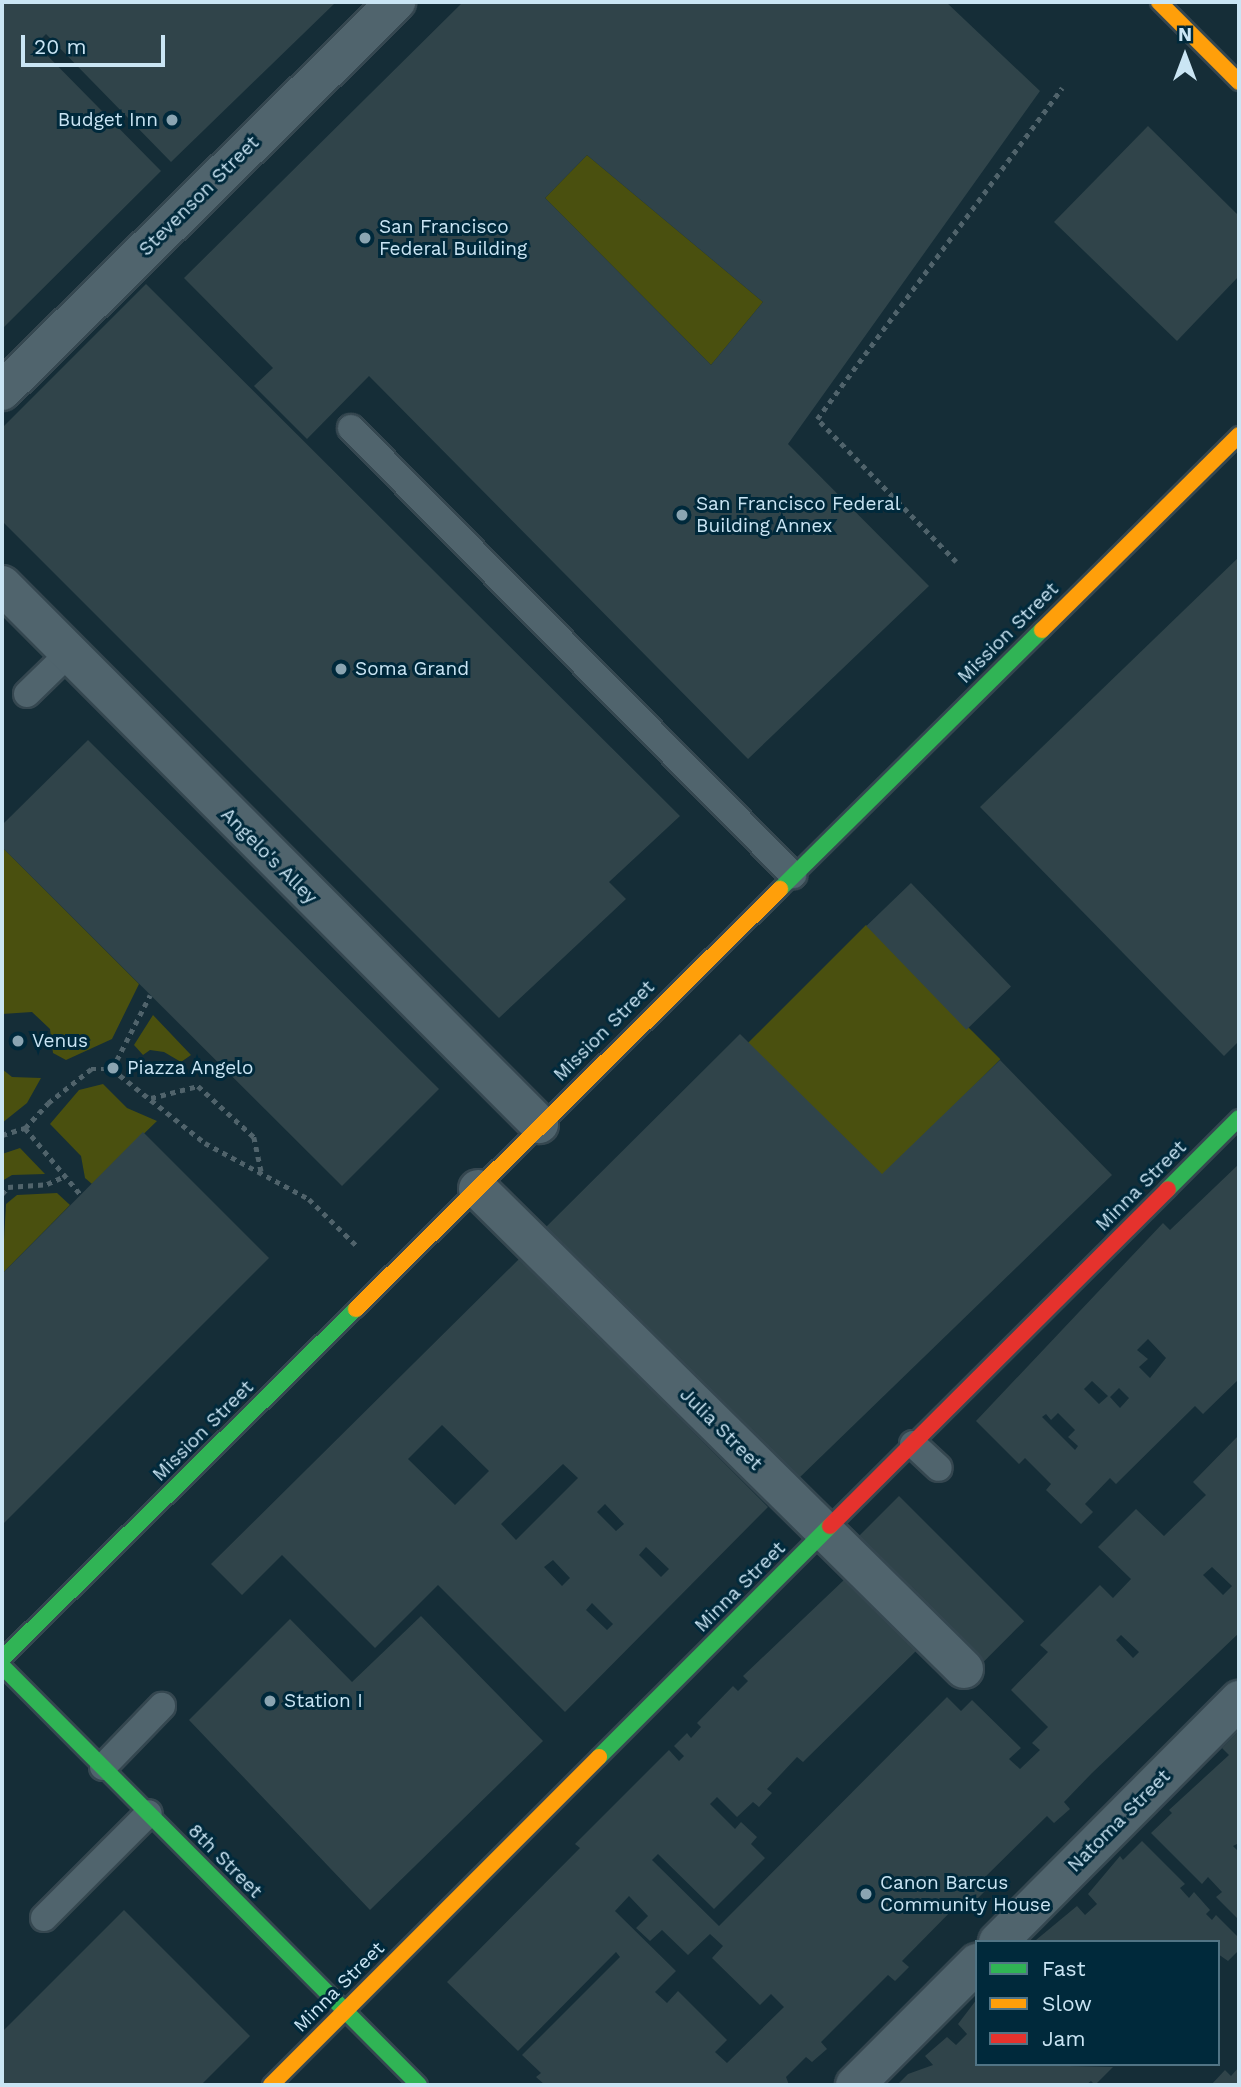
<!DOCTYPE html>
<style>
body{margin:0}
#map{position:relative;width:1241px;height:2087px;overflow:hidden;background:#152d37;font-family:"Work Sans",sans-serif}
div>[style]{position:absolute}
.green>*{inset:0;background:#4a500f;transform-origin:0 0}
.building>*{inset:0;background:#30444a;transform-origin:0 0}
.path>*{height:4.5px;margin-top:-2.25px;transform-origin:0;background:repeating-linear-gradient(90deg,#50636b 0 5px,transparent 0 10px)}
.roads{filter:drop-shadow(2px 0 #354750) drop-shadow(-2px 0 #354750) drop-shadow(0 2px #354750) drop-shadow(0 -2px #354750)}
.lane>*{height:26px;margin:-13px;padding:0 13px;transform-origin:13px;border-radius:13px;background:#50646d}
.street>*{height:38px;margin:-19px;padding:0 19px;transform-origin:19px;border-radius:19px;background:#50646d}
.fast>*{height:16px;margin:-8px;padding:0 8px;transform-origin:8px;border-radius:8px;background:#30b455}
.slow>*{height:16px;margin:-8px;padding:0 8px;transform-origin:8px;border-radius:8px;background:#ff9f0a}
.jam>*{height:16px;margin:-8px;padding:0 8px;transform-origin:8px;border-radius:8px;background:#e5322d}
.dots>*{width:19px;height:19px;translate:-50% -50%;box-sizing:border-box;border:4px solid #00293b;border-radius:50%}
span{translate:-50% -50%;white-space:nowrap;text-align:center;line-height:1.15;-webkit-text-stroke:6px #00293b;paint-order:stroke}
.poi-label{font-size:19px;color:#cae5f4}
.right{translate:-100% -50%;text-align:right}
.left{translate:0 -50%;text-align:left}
.street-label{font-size:19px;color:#cae5f4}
.frame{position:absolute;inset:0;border:4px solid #cae5f4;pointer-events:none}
.legend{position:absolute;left:975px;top:1940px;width:245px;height:126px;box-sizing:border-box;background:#00293b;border:2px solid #517485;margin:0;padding:9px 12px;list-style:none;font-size:21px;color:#cae5f4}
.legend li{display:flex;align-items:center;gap:14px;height:35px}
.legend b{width:35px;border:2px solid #517485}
.north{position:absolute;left:1150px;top:21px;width:70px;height:70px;-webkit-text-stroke:5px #00293b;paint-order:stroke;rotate:0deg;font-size:19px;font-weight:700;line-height:28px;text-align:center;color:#cae5f4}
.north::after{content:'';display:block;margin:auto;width:24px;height:32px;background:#cae5f4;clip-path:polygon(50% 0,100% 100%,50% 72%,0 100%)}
.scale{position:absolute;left:21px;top:35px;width:144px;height:32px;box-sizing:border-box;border:4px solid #cae5f4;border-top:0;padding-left:9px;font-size:21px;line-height:24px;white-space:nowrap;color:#cae5f4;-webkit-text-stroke:5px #00293b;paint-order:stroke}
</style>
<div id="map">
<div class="green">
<i style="clip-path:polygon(587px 155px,763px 302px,711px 365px,545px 198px)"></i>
<i style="clip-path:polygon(2px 847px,139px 984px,112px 1039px,66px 1060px,53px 1053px,50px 1029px,32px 1012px,2px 1014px)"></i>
<i style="left:866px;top:925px;width:190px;height:167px;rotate:45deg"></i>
<i style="clip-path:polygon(153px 1015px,191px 1055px,181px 1062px,164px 1052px,150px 1050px,143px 1055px,134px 1045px)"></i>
<i style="clip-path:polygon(2px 1069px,12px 1077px,41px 1078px,27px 1103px,2px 1123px)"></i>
<i style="clip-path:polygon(103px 1084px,127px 1108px,157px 1121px,92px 1184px,85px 1178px,81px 1156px,50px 1124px,79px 1090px)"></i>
<i style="clip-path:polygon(20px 1148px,45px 1174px,12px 1175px,2px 1181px,2px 1154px)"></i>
<i style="clip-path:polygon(57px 1193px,70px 1205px,2px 1274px,6px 1204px,17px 1195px)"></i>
</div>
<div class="building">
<i style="clip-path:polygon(2px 2px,331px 2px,334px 4px,171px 162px,46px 34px,36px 44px,161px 171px,2px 329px)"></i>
<i style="clip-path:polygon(evenodd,463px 2px,946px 2px,1040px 91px,788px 444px,929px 586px,748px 759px,369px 376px,307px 439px,254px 386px,273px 368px,184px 278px,463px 2px,587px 155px,763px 302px,711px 365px,545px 198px,587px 155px)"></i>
<i style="clip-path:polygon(1148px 126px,1239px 216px,1239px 276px,1177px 341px,1054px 222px)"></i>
<i style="clip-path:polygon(146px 284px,680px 816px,609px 882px,626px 899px,499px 1018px,2px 521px,2px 428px)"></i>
<i style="clip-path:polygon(1239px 557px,1239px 1041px,1224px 1056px,980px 807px)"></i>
<i style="clip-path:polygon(88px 740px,439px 1089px,342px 1186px,2px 847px,2px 825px)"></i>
<i style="left:911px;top:883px;width:144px;height:62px;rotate:46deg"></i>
<i style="clip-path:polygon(740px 1034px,882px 1174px,1000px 1060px,1112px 1175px,797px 1480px,542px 1231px)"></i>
<i style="clip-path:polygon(143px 1132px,269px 1258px,2px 1525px,2px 1274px)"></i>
<i style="clip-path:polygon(evenodd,1239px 1164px,1239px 1379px,1203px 1414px,1195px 1406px,1116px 1484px,1110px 1478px,1085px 1504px,1093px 1512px,1081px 1524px,1046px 1490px,1051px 1484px,1025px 1458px,1019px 1464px,976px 1421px,1163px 1223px,1170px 1230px,1239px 1164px,1148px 1339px,1166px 1358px,1150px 1378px,1139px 1367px,1148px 1359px,1137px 1350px,1148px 1339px,1239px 1164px,1092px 1381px,1108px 1396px,1099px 1404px,1084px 1389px,1092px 1381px,1239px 1164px,1119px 1388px,1129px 1398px,1120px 1408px,1110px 1397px,1119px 1388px,1239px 1164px,1058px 1413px,1075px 1430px,1068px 1437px,1078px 1446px,1075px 1450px,1042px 1417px,1046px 1414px,1051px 1420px,1058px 1413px)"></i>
<i style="clip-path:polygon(evenodd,520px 1258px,768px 1507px,565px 1712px,438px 1585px,375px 1648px,282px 1555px,242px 1595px,211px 1564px,520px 1258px,442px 1425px,489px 1471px,455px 1505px,408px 1459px,442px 1425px,520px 1258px,563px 1464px,578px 1478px,516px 1540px,501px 1524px,563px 1464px,520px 1258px,605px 1504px,624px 1524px,616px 1531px,597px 1512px,605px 1504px,520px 1258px,646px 1547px,669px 1569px,661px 1577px,639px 1555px,646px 1547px,520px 1258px,553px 1560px,570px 1578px,562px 1586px,544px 1567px,553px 1560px,520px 1258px,592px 1603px,613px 1624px,607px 1630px,586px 1610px,592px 1603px)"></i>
<i style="clip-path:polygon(evenodd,1239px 1435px,1239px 1633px,1092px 1773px,1064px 1802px,1070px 1809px,1054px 1823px,1047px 1816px,978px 1884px,985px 1891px,971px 1905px,964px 1898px,902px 1961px,909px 1967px,895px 1981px,888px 1975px,821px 2042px,827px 2049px,812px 2062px,806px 2057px,786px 2077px,789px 2085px,545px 2085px,536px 2077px,541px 2073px,522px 2055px,620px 1957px,616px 1952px,518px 2051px,447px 1982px,580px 1848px,575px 1844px,669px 1750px,679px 1761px,684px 1756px,674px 1746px,687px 1733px,691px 1738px,701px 1727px,697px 1723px,733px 1686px,738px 1691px,748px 1681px,743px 1676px,845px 1579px,916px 1651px,803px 1762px,797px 1757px,767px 1789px,772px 1793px,759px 1807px,753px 1802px,737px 1817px,717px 1797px,710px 1804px,735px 1829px,741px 1822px,757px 1837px,751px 1844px,765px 1858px,714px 1909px,658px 1854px,652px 1860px,719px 1926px,947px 1697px,961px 1711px,972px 1700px,1021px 1748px,1009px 1759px,1020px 1769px,1040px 1750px,1032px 1743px,1048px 1727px,1011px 1690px,1048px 1652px,1040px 1645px,1100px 1585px,1113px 1598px,1131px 1579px,1098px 1547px,1136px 1509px,1164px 1536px,1206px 1495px,1193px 1482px,1239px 1435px,1212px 1567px,1232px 1586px,1223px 1595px,1203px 1575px,1212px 1567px,1239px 1435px,1121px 1635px,1139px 1652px,1133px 1658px,1116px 1640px,1121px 1635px,1239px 1435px,629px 1896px,648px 1916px,636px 1928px,650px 1941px,662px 1930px,688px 1955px,710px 1934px,723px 1946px,712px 1958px,760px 2005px,771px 1994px,784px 2007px,727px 2063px,715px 2052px,727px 2040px,678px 1991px,667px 2003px,655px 1992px,676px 1971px,615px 1911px,629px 1896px)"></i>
<i style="left:899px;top:1496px;width:177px;height:59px;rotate:45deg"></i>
<i style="clip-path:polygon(421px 1616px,543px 1741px,370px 1910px,189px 1720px,290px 1619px,352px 1682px)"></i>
<i style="clip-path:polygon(1239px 1731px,1239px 1843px,1233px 1846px,1239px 1852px,1239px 1920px,1216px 1897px,1222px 1892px,1208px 1877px,1202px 1884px,1151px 1833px,1172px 1813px,1169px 1810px,1229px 1755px,1222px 1748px)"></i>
<i style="clip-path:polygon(1142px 1841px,1185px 1884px,1180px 1888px,1189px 1898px,1194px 1892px,1210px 1910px,1206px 1914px,1212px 1920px,1216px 1915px,1239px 1938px,1239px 1950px,1228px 1961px,1218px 1954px,1218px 1942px,1036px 1940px,1077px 1906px,1085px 1915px,1097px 1904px,1088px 1894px,1120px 1856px,1123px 1860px)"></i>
<i style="clip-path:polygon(124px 1910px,250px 2036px,201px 2085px,2px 2085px,2px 2032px)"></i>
<i style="clip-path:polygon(977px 1999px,977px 2064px,1113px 2067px,1095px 2085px,1091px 2081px,1086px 2085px,897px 2085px,908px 2074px,933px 2065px,925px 2056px,947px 2037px,956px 2045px,967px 2034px,958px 2024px)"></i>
<i style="clip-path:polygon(1239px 2067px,1239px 2085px,1211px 2085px,1225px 2070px,1231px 2076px)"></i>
</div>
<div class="path">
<i style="left:956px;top:562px;width:199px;rotate:-134.2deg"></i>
<i style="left:817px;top:419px;width:412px;rotate:-53.5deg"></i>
<i style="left:112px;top:1069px;width:83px;rotate:-62.8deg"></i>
<i style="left:151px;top:1098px;width:49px;rotate:-14.3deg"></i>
<i style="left:198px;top:1086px;width:76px;rotate:42.3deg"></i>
<i style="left:254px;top:1137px;width:39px;rotate:78deg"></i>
<i style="left:25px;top:1128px;width:87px;rotate:50.1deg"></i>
<i style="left:2px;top:1135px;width:24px;rotate:-17deg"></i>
<i style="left:25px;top:1128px;width:34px;rotate:-47deg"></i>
<i style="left:48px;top:1103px;width:55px;rotate:-38.3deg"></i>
<i style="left:91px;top:1069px;width:21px"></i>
<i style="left:112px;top:1069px;width:119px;rotate:38.5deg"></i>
<i style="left:205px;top:1143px;width:118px;rotate:28.3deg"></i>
<i style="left:309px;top:1199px;width:69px;rotate:44.4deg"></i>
<i style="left:2px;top:1194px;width:9px;rotate:-49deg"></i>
<i style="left:8px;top:1187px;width:39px;rotate:-4deg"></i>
<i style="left:47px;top:1184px;width:20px;rotate:-24deg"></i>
</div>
<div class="roads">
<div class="lane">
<i style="left:351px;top:428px;width:629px;rotate:45.32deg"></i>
<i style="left:27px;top:694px;width:57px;rotate:-44.3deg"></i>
<i style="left:913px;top:1444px;width:35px;rotate:43deg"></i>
<i style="left:103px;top:1767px;width:85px;rotate:-46deg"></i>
<i style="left:44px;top:1918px;width:148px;rotate:-45deg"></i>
</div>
<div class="street">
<i style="left:2px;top:391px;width:554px;rotate:-44.63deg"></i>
<i style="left:2px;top:585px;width:761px;rotate:45.11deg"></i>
<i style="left:478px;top:1189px;width:683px;rotate:44.64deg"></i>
<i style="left:998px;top:1942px;width:342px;rotate:-45.1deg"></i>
<i style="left:855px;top:2085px;width:173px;rotate:-45deg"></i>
</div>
<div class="fast">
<i style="left:780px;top:889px;width:368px;rotate:-44.7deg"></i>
<i style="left:1168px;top:1189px;width:100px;rotate:-45deg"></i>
<i style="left:2px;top:1659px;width:498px;rotate:-44.7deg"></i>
<i style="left:2px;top:1666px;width:591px;rotate:45.14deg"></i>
<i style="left:599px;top:1757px;width:327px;rotate:-45deg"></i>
</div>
<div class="slow">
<i style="left:1159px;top:2px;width:113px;rotate:45deg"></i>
<i style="left:1042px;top:630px;width:277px;rotate:-44.7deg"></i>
<i style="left:356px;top:1309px;width:597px;rotate:-44.73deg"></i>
<i style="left:271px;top:2085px;width:464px;rotate:-45deg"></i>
</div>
<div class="jam">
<i style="left:830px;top:1526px;width:477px;rotate:-44.9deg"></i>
</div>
</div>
<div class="dots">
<i style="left:172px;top:120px;background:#8ba5b2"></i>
<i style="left:365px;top:238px;background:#8ba5b2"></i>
<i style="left:682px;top:515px;background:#8ba5b2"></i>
<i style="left:341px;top:669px;background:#8ba5b2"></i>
<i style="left:18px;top:1041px;background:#8ba5b2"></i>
<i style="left:113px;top:1068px;background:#8ba5b2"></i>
<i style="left:270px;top:1701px;background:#8ba5b2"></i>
<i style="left:866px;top:1894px;background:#8ba5b2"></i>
</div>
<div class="poi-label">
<span class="right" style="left:158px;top:120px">Budget Inn</span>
<span class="left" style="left:379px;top:238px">San Francisco<br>Federal Building</span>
<span class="left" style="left:696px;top:515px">San Francisco Federal<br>Building Annex</span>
<span class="left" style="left:355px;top:669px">Soma Grand</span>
<span class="left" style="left:32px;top:1041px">Venus</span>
<span class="left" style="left:127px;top:1068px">Piazza Angelo</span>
<span class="left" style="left:284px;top:1701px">Station I</span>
<span class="left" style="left:880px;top:1894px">Canon Barcus<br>Community House</span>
</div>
<div class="street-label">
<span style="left:199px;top:196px;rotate:-45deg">Stevenson Street</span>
<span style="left:1008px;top:633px;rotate:-45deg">Mission Street</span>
<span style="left:269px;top:856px;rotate:45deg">Angelo's Alley</span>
<span style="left:604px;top:1031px;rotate:-45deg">Mission Street</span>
<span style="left:1141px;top:1186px;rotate:-45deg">Minna Street</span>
<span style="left:721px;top:1429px;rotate:45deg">Julia Street</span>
<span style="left:203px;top:1431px;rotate:-45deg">Mission Street</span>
<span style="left:740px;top:1587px;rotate:-45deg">Minna Street</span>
<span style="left:1119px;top:1821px;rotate:-45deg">Natoma Street</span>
<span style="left:225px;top:1861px;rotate:45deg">8th Street</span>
<span style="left:339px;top:1987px;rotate:-45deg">Minna Street</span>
</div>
<div class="frame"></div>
<ul class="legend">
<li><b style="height:9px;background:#30b455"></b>Fast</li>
<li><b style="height:9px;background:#ff9f0a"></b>Slow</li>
<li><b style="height:9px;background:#e5322d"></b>Jam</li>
</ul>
<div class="north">N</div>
<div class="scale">20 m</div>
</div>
